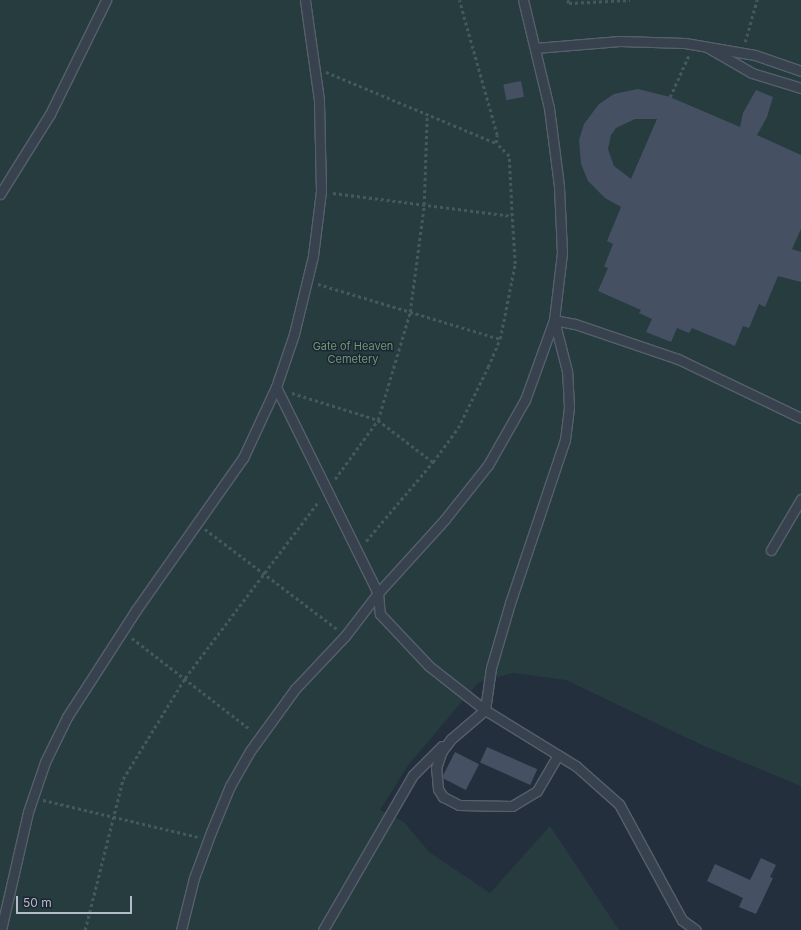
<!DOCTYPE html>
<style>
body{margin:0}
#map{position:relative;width:801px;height:930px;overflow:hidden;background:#242f3e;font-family:Inter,sans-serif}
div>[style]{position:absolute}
.green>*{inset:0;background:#263c3f}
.building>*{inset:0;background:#455162;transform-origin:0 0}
.path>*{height:2.5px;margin-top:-1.25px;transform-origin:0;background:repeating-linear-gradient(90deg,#44595c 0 3px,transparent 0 6px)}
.roads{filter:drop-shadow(1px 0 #565f6c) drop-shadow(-1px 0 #565f6c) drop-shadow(0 1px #565f6c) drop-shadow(0 -1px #565f6c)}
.lane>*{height:9px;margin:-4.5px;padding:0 4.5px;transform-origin:4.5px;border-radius:4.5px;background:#38414e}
span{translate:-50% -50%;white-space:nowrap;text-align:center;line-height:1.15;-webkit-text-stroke:3px #1d2633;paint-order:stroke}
.park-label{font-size:11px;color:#6b9a76}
.scale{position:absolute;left:16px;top:896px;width:116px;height:18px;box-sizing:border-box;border:2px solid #b4bcc9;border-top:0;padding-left:5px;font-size:12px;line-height:14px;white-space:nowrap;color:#b4bcc9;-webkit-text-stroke:3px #1d2633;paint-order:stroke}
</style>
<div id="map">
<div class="green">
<i style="clip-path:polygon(0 0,801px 0,801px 786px,704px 746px,566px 680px,513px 673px,478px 683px,409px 764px,380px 810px,404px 822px,429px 852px,490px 893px,550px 826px,619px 930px,0 930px)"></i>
</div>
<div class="building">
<i style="left:521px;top:81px;width:16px;height:18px;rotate:79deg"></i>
<i style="clip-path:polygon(evenodd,638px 89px,670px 97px,740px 127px,743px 113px,756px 90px,773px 97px,767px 117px,757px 135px,801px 155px,801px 229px,792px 249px,801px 252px,801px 282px,778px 276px,765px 307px,759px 304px,749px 328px,743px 326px,735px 346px,692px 328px,689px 333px,677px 328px,671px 342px,646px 332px,652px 319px,639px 313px,641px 310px,598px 291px,608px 268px,604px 267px,613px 244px,607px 241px,621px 207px,605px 198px,588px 181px,581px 164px,579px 140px,584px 124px,599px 104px,614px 94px,638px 89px,635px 119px,657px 119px,631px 179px,614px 166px,608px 149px,611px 135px,616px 128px,635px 119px)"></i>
<i style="left:487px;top:747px;width:55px;height:17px;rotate:24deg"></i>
<i style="left:455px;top:752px;width:27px;height:29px;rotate:27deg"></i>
<i style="clip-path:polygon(761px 858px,776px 865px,770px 877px,773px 878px,756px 914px,739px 907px,743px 898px,707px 881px,715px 864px,750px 880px)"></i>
</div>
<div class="path">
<i style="left:568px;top:0;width:3px;rotate:72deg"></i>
<i style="left:569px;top:3px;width:61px;rotate:-2.8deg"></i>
<i style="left:745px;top:42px;width:44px;rotate:-74.1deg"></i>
<i style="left:326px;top:72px;width:184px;rotate:22.7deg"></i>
<i style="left:670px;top:97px;width:46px;rotate:-65.7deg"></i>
<i style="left:333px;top:193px;width:180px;rotate:7.3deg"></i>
<i style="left:512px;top:216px;width:60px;rotate:-92.9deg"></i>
<i style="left:509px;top:156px;width:18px;rotate:-135deg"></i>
<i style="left:496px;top:143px;width:8px;rotate:-83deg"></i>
<i style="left:497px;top:135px;width:140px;rotate:-105.7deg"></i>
<i style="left:318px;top:284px;width:190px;rotate:16.8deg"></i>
<i style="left:292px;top:393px;width:90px;rotate:17.4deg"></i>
<i style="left:378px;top:420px;width:69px;rotate:37.4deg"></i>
<i style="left:335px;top:479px;width:73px;rotate:-53.9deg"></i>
<i style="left:378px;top:420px;width:113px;rotate:-73.5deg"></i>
<i style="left:410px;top:312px;width:108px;rotate:-82.5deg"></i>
<i style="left:424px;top:205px;width:91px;rotate:-88.1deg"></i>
<i style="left:205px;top:529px;width:166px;rotate:37.1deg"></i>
<i style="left:366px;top:541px;width:104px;rotate:-49.7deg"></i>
<i style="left:433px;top:462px;width:42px;rotate:-53.7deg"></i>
<i style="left:458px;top:428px;width:68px;rotate:-63.8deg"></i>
<i style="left:488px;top:367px;width:30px;rotate:-67deg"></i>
<i style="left:500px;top:339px;width:76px;rotate:-78.7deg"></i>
<i style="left:515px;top:264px;width:48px;rotate:-93.6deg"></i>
<i style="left:132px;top:638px;width:150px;rotate:37.7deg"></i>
<i style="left:43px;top:800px;width:159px;rotate:13.4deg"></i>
<i style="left:85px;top:930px;width:156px;rotate:-75.9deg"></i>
<i style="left:123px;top:779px;width:119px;rotate:-58.5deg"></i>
<i style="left:185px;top:678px;width:222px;rotate:-52.9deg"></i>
</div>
<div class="roads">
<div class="lane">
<i style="left:707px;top:47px;width:52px;rotate:30deg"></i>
<i style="left:752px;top:73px;width:51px;rotate:17deg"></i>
<i style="left:535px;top:48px;width:85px;rotate:-4.7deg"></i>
<i style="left:620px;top:41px;width:65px;rotate:1.8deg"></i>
<i style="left:685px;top:43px;width:71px;rotate:9.7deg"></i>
<i style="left:755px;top:55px;width:49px;rotate:19.2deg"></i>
<i style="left:0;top:194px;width:94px;rotate:-58deg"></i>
<i style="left:50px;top:114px;width:127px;rotate:-63.8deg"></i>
<i style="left:276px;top:387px;width:230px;rotate:63.7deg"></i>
<i style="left:378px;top:593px;width:100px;rotate:-47.8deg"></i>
<i style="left:445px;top:519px;width:69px;rotate:-51.5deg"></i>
<i style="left:488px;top:465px;width:75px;rotate:-60.4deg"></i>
<i style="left:525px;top:400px;width:85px;rotate:-70.1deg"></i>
<i style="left:554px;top:320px;width:67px;rotate:-83.2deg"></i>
<i style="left:562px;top:253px;width:67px;rotate:-92.6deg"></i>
<i style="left:559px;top:186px;width:79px;rotate:-97.3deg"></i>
<i style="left:549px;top:108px;width:111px;rotate:-103.5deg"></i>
<i style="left:771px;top:550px;width:59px;rotate:-59.5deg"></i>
<i style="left:378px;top:593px;width:21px;rotate:85deg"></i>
<i style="left:380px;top:614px;width:71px;rotate:46.7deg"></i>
<i style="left:429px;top:666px;width:71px;rotate:38.2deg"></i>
<i style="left:485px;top:710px;width:107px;rotate:31.6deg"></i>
<i style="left:576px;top:766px;width:57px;rotate:41.5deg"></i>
<i style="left:619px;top:804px;width:132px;rotate:61.5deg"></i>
<i style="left:682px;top:920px;width:17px;rotate:36deg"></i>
<i style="left:558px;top:755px;width:42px;rotate:120.3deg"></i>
<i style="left:537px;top:791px;width:29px;rotate:149deg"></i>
<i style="left:512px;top:806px;width:53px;rotate:-178.9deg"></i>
<i style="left:459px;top:805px;width:18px;rotate:-153deg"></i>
<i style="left:443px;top:797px;width:9px;rotate:-122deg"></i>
<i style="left:438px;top:789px;width:21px;rotate:-95deg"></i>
<i style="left:436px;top:768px;width:18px;rotate:-71deg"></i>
<i style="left:442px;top:751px;width:15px;rotate:-53deg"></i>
<i style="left:451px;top:739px;width:45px;rotate:-40.5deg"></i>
<i style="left:485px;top:710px;width:42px;rotate:-81.9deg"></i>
<i style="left:491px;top:668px;width:68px;rotate:-73.7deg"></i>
<i style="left:510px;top:603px;width:172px;rotate:-71.4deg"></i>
<i style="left:565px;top:440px;width:33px;rotate:-83deg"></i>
<i style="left:569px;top:407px;width:36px;rotate:-93deg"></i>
<i style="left:567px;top:371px;width:53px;rotate:-104.3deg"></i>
<i style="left:554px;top:320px;width:21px;rotate:11deg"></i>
<i style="left:575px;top:324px;width:109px;rotate:18.8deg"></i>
<i style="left:678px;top:359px;width:136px;rotate:25.6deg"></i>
<i style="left:1px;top:930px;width:121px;rotate:-77.1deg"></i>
<i style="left:28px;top:812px;width:53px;rotate:-71.2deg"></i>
<i style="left:45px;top:762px;width:50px;rotate:-63.9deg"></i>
<i style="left:67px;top:717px;width:127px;rotate:-57.2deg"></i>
<i style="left:136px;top:610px;width:186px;rotate:-54.9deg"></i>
<i style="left:243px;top:458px;width:78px;rotate:-65.1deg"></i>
<i style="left:276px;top:387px;width:56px;rotate:-71.2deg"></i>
<i style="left:294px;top:334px;width:80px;rotate:-76.3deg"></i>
<i style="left:313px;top:256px;width:65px;rotate:-83deg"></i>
<i style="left:321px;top:191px;width:91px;rotate:-91.3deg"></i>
<i style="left:319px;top:100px;width:101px;rotate:-98deg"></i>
<i style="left:181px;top:930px;width:54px;rotate:-76deg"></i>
<i style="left:194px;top:878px;width:49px;rotate:-69.7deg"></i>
<i style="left:211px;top:832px;width:50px;rotate:-67.6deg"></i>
<i style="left:230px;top:786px;width:40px;rotate:-60.3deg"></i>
<i style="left:250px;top:751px;width:77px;rotate:-54deg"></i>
<i style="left:295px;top:689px;width:73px;rotate:-46.7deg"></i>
<i style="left:345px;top:636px;width:54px;rotate:-52.5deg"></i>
<i style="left:323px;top:930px;width:179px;rotate:-59.9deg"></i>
<i style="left:413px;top:775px;width:41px;rotate:-45deg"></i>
</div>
</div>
<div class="park-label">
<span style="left:353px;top:353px">Gate of Heaven<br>Cemetery</span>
</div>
<div class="scale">50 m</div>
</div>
